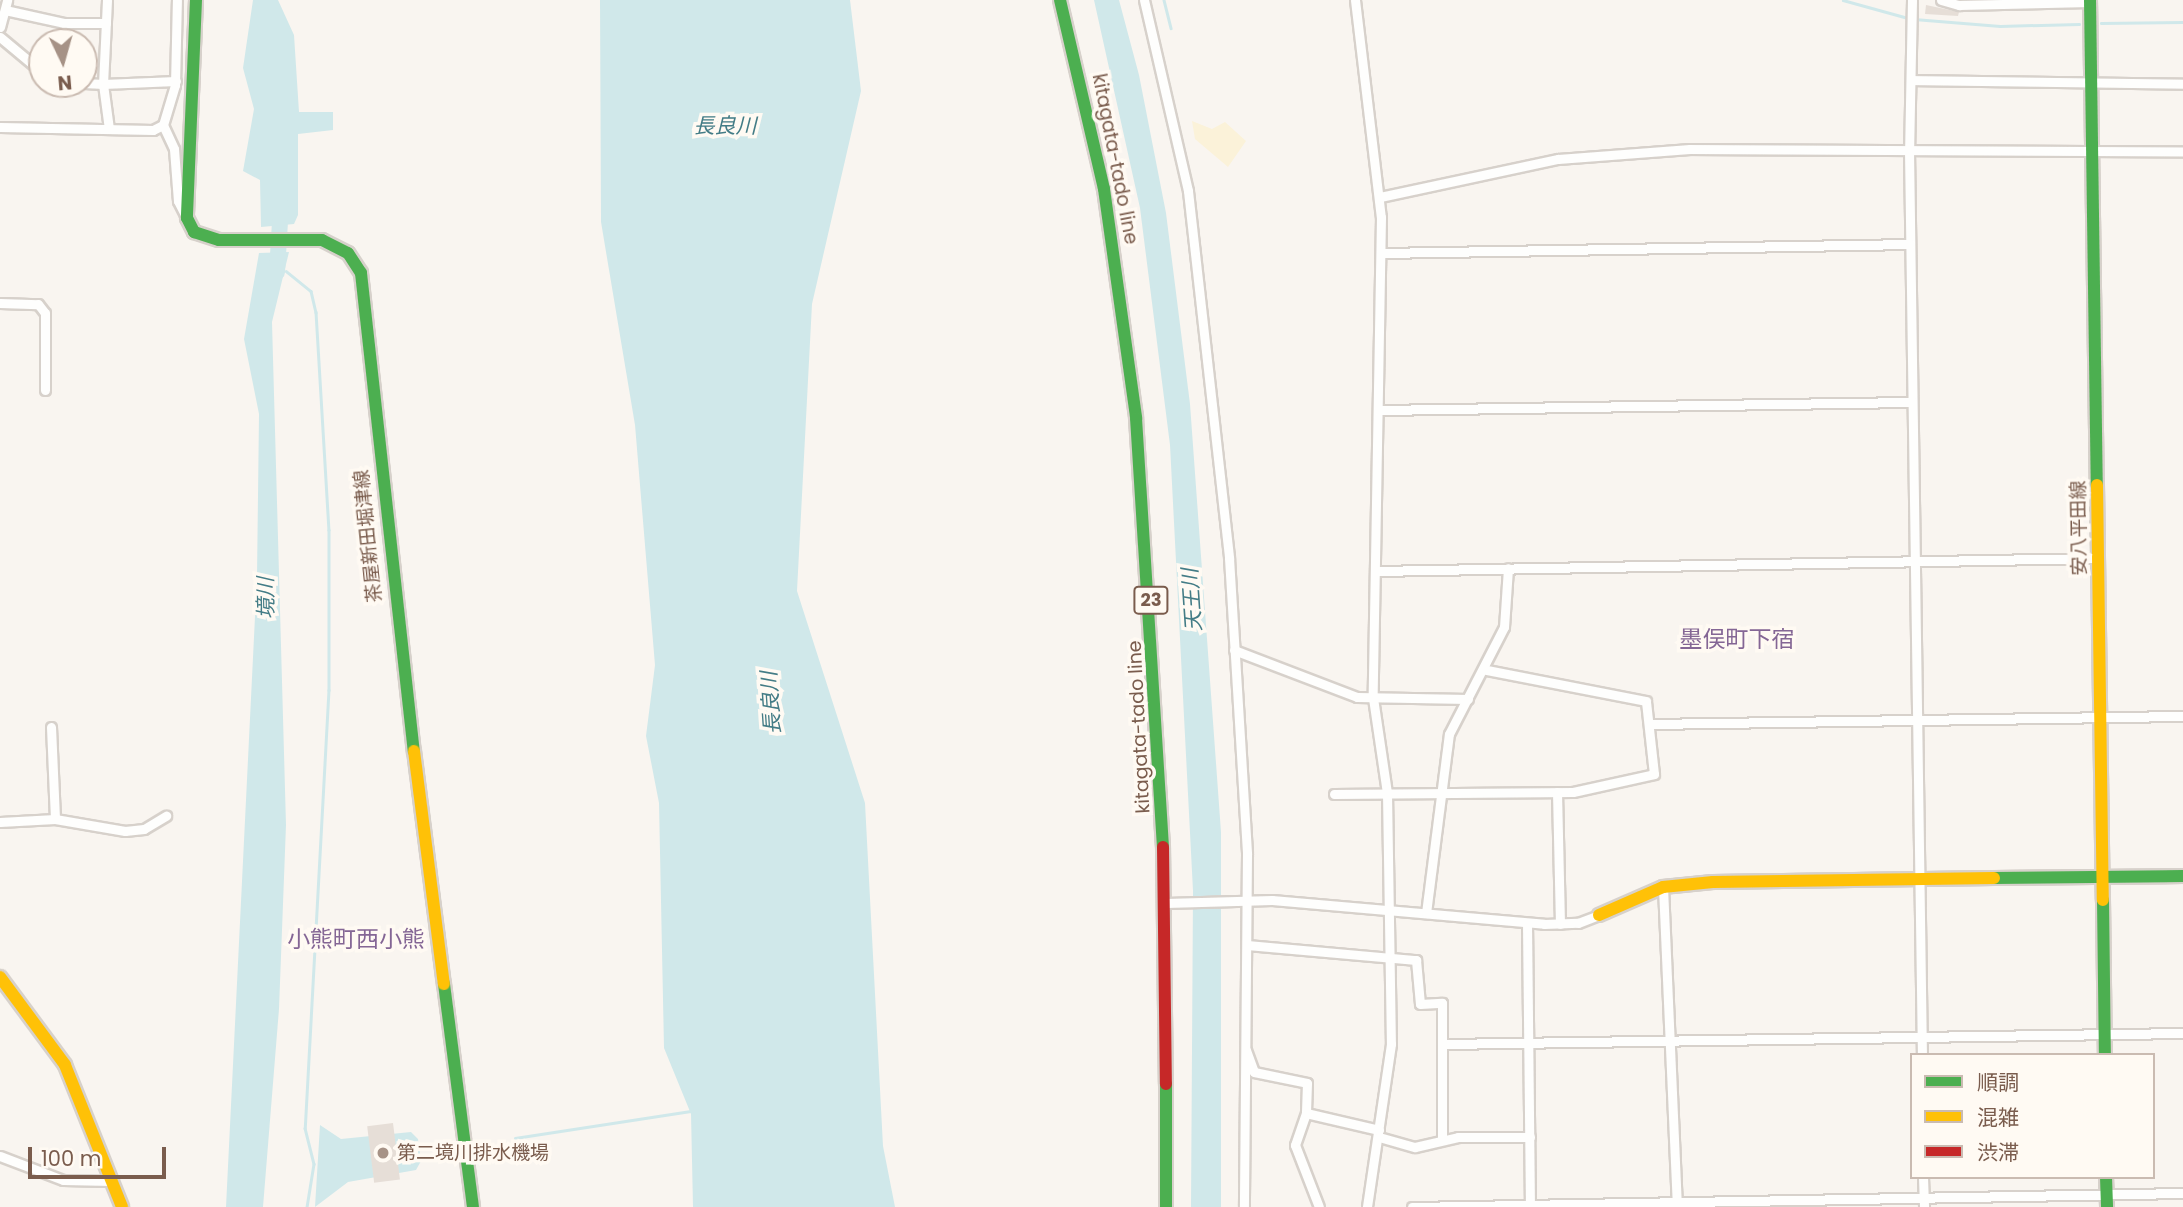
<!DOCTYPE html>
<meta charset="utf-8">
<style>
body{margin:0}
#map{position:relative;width:2183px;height:1207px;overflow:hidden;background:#f9f5f0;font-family:Poppins,"Noto Sans JP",sans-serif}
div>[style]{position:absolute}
.sand>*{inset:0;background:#fbf2d9}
.water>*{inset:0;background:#d0e8ea}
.stream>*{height:2.5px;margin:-1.25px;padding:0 1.25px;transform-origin:1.25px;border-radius:1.25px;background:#d0e8ea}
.river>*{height:16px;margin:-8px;padding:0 8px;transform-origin:8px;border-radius:8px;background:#d0e8ea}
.building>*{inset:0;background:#e6ded7;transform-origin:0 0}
.roads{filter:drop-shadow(2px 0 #d7d1cb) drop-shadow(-2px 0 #d7d1cb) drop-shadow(0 2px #d7d1cb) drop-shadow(0 -2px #d7d1cb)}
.street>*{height:9px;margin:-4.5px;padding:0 4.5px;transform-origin:4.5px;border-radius:4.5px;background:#fefefd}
.fast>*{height:12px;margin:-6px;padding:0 6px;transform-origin:6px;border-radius:6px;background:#4caf50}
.slow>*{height:12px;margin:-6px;padding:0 6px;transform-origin:6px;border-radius:6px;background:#ffc107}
.jam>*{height:12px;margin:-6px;padding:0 6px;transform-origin:6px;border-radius:6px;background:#c62828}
.dots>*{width:19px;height:19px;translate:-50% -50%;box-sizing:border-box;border:4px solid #fffaf3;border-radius:50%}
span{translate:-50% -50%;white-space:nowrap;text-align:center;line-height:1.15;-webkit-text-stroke:7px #fffaf3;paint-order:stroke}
.shield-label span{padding:2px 5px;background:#fffaf3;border:2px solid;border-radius:5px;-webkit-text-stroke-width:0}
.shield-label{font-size:18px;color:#7a5c4d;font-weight:700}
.street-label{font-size:19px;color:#7a5c4d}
.poi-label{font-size:19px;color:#7a5c4d}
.left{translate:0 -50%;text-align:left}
.water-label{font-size:21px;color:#437c86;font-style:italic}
.quarter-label{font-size:23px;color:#846695}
.legend{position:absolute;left:1910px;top:1053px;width:245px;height:126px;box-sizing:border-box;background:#fffaf3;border:2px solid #cabbb1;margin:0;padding:9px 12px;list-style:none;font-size:21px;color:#7a5c4d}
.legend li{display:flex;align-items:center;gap:14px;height:35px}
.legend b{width:35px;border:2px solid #cabbb1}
.north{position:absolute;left:28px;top:28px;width:70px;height:70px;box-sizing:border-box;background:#fffaf3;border:2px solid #cabbb1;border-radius:50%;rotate:175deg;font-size:19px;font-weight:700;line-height:28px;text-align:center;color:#7a5c4d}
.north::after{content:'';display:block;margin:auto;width:24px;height:32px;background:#a69286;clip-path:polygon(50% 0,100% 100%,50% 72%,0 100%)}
.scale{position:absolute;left:28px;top:1147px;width:138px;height:32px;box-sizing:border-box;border:4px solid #7a5c4d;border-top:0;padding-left:9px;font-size:21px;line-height:24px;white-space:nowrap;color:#7a5c4d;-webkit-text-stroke:5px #fffaf3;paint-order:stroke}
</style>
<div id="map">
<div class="sand">
<i style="clip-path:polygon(1192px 121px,1212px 129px,1225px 122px,1246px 141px,1228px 167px,1195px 139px)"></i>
</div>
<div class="water">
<i style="clip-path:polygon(253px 0,278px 0,294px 35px,299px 112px,333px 112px,333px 130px,298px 134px,298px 215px,294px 224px,261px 227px,260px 180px,243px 171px,254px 109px,243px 68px)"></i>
<i style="clip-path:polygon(600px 0,850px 0,861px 91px,812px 304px,797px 591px,865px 803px,883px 1146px,895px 1207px,693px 1207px,691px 1114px,664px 1048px,659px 803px,646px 736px,655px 665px,635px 425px,601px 222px)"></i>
<i style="clip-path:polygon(1094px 0,1119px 0,1139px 75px,1166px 213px,1190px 404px,1221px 832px,1221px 1207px,1191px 1207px,1193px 891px,1170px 445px,1140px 208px)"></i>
<i style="clip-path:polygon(289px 252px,272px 322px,286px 825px,279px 1009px,263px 1207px,226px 1207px,257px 576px,259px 414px,244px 339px,259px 253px)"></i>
<i style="clip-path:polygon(320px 1125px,341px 1139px,411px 1132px,418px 1139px,421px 1161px,416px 1170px,348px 1182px,315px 1207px)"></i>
</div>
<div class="stream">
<i style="left:1164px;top:0;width:29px;rotate:76deg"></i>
<i style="left:1843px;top:0;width:67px;rotate:15.5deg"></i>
<i style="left:1914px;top:19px;width:86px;rotate:4.7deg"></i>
<i style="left:2000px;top:26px;width:79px;rotate:-1.5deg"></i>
<i style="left:2101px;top:23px;width:82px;rotate:-0.7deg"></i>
<i style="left:286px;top:271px;width:32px;rotate:39deg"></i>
<i style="left:311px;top:291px;width:22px;rotate:77deg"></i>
<i style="left:316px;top:312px;width:218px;rotate:86.6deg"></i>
<i style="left:329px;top:530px;width:160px;rotate:90deg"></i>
<i style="left:329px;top:690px;width:439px;rotate:93.1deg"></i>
<i style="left:305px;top:1128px;width:37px;rotate:76deg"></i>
<i style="left:314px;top:1164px;width:44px;rotate:99.2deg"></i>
<i style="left:515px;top:1138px;width:179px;rotate:-8.7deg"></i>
</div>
<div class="river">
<i style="left:277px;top:272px;width:67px;rotate:-86.6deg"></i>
</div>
<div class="building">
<i style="clip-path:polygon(1926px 5px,1959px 12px,1958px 16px,1925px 14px)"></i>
<i style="left:393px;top:1123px;width:57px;height:26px;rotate:83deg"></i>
</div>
<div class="roads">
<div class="street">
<i style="left:107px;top:0;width:84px;rotate:92.7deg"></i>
<i style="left:103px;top:84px;width:73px;rotate:-2.4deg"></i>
<i style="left:1144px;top:0;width:196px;rotate:77deg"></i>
<i style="left:1188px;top:191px;width:369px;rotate:83.6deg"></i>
<i style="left:1229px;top:558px;width:297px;rotate:86.5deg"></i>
<i style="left:1247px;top:854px;width:353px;rotate:90.5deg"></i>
<i style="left:1355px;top:0;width:219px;rotate:83.2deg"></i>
<i style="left:1381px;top:217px;width:481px;rotate:91deg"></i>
<i style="left:1373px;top:698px;width:96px;rotate:81.6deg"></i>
<i style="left:1387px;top:793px;width:251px;rotate:89.1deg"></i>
<i style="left:1391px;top:1044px;width:165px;rotate:98.4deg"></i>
<i style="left:1912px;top:0;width:150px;rotate:91.1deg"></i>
<i style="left:1909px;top:150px;width:905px;rotate:89.18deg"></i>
<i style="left:1941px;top:0;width:19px;rotate:16deg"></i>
<i style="left:1959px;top:5px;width:131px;rotate:-1.3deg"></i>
<i style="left:5px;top:10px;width:60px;rotate:12.4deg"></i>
<i style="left:64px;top:23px;width:42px"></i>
<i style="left:0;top:27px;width:28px;rotate:-75deg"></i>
<i style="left:0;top:37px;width:55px;rotate:39.8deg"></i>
<i style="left:1911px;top:80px;width:272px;rotate:0.8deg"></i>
<i style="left:84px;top:83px;width:19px;rotate:3deg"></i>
<i style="left:103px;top:84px;width:45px;rotate:82.4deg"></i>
<i style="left:163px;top:125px;width:26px;rotate:65deg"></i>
<i style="left:174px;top:149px;width:52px;rotate:85.6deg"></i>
<i style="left:178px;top:201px;width:18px;rotate:63deg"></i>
<i style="left:0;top:127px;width:153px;rotate:1.1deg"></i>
<i style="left:153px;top:130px;width:11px;rotate:-27deg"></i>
<i style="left:163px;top:125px;width:42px;rotate:-73.3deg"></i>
<i style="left:175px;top:85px;width:85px;rotate:-88.7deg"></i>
<i style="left:1380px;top:197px;width:182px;rotate:-12.1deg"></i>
<i style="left:1558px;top:159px;width:132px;rotate:-4.3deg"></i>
<i style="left:1690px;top:149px;width:493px;rotate:0.3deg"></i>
<i style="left:1381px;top:253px;width:529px;rotate:-0.97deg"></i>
<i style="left:0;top:303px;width:38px;rotate:2deg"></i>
<i style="left:38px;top:304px;width:11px;rotate:52deg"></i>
<i style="left:45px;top:313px;width:77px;rotate:90deg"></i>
<i style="left:1378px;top:410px;width:534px;rotate:-0.86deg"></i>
<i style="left:1375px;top:571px;width:724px;rotate:-1.03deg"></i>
<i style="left:1234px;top:650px;width:132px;rotate:20.9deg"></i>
<i style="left:1357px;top:697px;width:111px;rotate:1deg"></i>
<i style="left:1649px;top:724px;width:534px;rotate:-0.86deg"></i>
<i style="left:51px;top:727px;width:92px;rotate:87.5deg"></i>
<i style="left:1557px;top:792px;width:132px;rotate:88.7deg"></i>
<i style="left:1334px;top:794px;width:239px;rotate:-0.5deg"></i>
<i style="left:1573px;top:792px;width:83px;rotate:-12.5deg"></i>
<i style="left:1654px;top:774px;width:73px;rotate:-96.3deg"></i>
<i style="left:1646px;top:701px;width:163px;rotate:-169deg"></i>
<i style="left:0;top:822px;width:55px;rotate:-3.1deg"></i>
<i style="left:55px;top:819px;width:71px;rotate:9.7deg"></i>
<i style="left:125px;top:831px;width:19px;rotate:-6deg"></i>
<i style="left:144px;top:829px;width:26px;rotate:-31deg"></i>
<i style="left:1663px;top:887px;width:320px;rotate:87.5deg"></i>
<i style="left:1166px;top:903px;width:106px;rotate:-1.6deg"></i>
<i style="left:1272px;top:900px;width:273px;rotate:5deg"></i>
<i style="left:1544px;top:924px;width:34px;rotate:-2deg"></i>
<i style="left:1578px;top:923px;width:22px;rotate:-21deg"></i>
<i style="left:1426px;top:913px;width:180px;rotate:-82.7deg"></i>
<i style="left:1449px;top:734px;width:120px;rotate:-62.8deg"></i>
<i style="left:1504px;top:627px;width:59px;rotate:-86.1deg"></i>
<i style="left:1527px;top:923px;width:282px;rotate:89.4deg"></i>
<i style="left:1247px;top:945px;width:170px;rotate:5.1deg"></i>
<i style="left:1416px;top:960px;width:44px;rotate:84.8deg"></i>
<i style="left:1420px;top:1004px;width:22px;rotate:-3deg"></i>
<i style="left:1442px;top:1003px;width:135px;rotate:90deg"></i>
<i style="left:1443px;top:1044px;width:740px;rotate:-0.85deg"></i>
<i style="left:1246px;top:1050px;width:23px;rotate:70deg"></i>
<i style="left:1254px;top:1072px;width:54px;rotate:11.7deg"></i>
<i style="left:1307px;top:1083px;width:30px;rotate:92deg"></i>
<i style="left:1306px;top:1113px;width:75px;rotate:13.1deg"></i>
<i style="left:1306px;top:1113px;width:34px;rotate:109deg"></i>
<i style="left:1295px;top:1145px;width:66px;rotate:68.8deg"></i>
<i style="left:1379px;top:1137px;width:37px;rotate:16deg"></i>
<i style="left:1415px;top:1147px;width:44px;rotate:-13.1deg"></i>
<i style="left:1458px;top:1137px;width:72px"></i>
<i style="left:0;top:1156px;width:67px;rotate:20.9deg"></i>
<i style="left:63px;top:1180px;width:48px;rotate:1.2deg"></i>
<i style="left:1923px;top:1177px;width:30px;rotate:88deg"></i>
<i style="left:1412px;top:1207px;width:771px;rotate:-1.04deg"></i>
</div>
<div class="fast">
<i style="left:196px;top:0;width:218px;rotate:92.4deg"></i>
<i style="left:187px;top:218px;width:16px;rotate:63deg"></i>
<i style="left:194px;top:232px;width:26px;rotate:18deg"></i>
<i style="left:219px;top:240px;width:103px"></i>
<i style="left:322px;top:240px;width:29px;rotate:27deg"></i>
<i style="left:348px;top:253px;width:24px;rotate:57deg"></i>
<i style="left:361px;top:273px;width:481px;rotate:83.7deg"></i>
<i style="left:1060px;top:0;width:194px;rotate:76.9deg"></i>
<i style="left:1104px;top:189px;width:231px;rotate:82deg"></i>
<i style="left:1136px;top:418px;width:430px;rotate:86.4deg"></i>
<i style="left:2090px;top:0;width:485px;rotate:89.2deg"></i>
<i style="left:1994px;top:878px;width:189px;rotate:-0.6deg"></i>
<i style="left:2103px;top:900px;width:155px;rotate:89.3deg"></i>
<i style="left:444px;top:984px;width:225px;rotate:82.6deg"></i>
<i style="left:1166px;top:1084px;width:123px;rotate:90deg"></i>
<i style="left:2106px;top:1177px;width:30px;rotate:88deg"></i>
</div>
<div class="slow">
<i style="left:2097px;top:485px;width:415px;rotate:89.2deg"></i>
<i style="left:414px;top:751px;width:235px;rotate:82.7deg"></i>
<i style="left:1599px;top:915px;width:70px;rotate:-23.6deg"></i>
<i style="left:1663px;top:887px;width:50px;rotate:-5.7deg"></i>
<i style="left:1713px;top:882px;width:281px;rotate:-0.8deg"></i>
<i style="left:0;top:977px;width:109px;rotate:53.5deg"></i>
<i style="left:65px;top:1065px;width:153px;rotate:68.1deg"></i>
</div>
<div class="jam">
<i style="left:1163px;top:847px;width:237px;rotate:89.3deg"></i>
</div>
</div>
<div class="dots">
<i style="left:383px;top:1153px;background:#a69286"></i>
</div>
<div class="shield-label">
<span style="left:1151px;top:600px">23</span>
</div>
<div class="street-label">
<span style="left:1115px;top:159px;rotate:79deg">kitagata-tado line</span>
<span style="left:2079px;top:528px;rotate:-91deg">安八平田線</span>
<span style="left:368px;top:536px;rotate:-96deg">茶屋新田堀津線</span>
<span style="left:1139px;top:727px;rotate:-93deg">kitagata-tado line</span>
</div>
<div class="poi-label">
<span class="left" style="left:397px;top:1153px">第二境川排水機場</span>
</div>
<div class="water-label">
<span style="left:725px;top:126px">長良川</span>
<span style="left:266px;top:598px;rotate:-91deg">境川</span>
<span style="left:1192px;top:600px;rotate:-94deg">天王川</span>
<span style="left:771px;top:703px;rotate:-94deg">長良川</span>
</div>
<div class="quarter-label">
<span style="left:1737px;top:639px">墨俣町下宿</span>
<span style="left:356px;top:939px">小熊町西小熊</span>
</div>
<ul class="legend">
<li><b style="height:9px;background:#4caf50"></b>順調</li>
<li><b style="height:9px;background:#ffc107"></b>混雑</li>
<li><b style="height:9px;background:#c62828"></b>渋滞</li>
</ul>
<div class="north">N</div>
<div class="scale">100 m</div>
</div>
